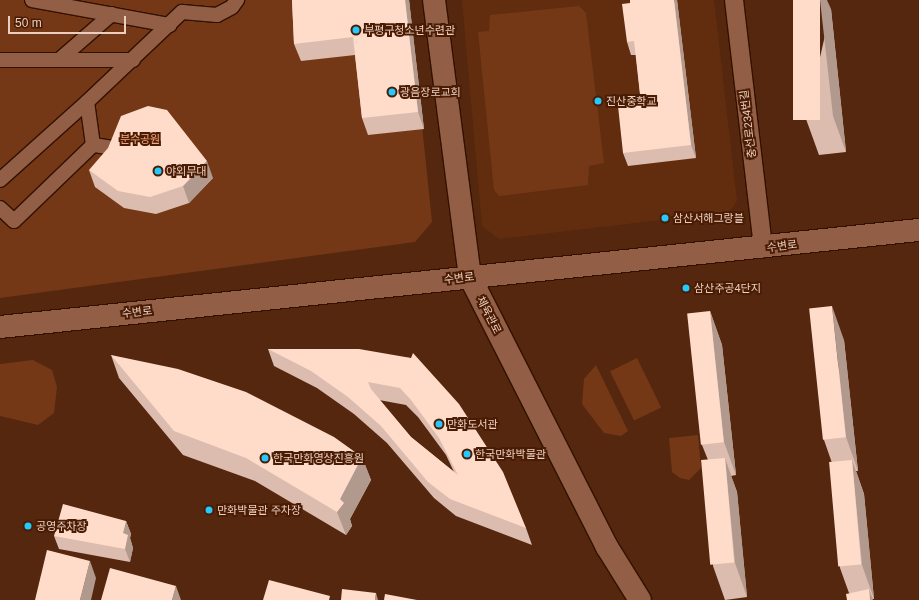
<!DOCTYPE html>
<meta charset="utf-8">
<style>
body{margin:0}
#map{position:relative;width:919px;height:600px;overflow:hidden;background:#54270e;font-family:Helvetica,"Noto Sans KR",sans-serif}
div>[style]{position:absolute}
.built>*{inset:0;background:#622d0f}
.green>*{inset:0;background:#743817;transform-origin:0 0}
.roads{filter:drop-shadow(1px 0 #331101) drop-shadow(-1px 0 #331101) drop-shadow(0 1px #331101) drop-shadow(0 -1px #331101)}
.pedestrian>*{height:14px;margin:-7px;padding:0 7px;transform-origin:7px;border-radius:7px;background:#925f46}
.minor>*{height:18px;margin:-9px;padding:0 9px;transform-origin:9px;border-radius:9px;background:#925f46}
.tertiary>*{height:22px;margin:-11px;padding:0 11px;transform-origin:11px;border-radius:11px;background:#925f46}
.secondary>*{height:22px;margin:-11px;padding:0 11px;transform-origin:11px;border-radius:11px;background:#925f46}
.wall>*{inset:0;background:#dbbcae}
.shaded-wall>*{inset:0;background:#b2998d}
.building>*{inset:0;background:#ffdbca;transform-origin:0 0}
.dots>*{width:11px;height:11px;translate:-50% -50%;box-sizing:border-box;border:2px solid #491c03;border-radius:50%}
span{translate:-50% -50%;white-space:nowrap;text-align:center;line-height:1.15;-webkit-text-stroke:4px #491c03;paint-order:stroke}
.poi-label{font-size:11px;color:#eccec0}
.left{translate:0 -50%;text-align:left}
.street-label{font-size:11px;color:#eccec0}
.park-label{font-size:11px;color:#f8a982}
.scale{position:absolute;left:8px;top:16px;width:118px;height:18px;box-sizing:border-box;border:2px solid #eccec0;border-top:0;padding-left:5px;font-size:12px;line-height:14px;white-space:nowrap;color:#eccec0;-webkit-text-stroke:3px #491c03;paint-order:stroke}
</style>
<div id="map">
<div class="built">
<i style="clip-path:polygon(462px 0,714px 0,737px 201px,729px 212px,499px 239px,482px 226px)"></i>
</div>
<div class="green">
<i style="clip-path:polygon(0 0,409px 0,432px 222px,415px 242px,0 298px)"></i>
<i style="clip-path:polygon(579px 6px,586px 13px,604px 163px,589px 166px,588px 185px,499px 196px,494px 190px,478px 32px,489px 31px,490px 15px)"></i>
<i style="left:637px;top:358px;width:55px;height:30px;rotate:64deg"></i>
<i style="clip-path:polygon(33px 360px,52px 370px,57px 387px,54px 413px,38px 425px,0 416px,0 364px)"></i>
<i style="clip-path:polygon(596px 365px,628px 431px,621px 436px,604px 433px,582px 404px,584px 379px)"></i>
<i style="clip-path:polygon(698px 435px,701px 468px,689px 480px,680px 478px,672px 472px,669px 438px)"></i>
</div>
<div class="roads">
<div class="pedestrian">
<i style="left:32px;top:0;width:140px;rotate:10.3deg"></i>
<i style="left:0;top:60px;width:133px"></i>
<i style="left:59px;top:60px;width:70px;rotate:-41deg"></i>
<i style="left:119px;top:149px;width:26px;rotate:-171deg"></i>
<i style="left:93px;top:145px;width:43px;rotate:-97.9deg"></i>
<i style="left:87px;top:102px;width:131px;rotate:-43.5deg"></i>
<i style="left:182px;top:12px;width:35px;rotate:5deg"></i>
<i style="left:217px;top:15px;width:17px;rotate:-28deg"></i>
<i style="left:232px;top:7px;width:9px;rotate:-54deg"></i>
<i style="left:0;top:180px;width:117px;rotate:-41.9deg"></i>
<i style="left:0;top:208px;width:19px;rotate:43deg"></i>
<i style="left:14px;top:221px;width:110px;rotate:-43.9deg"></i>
</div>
<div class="minor">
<i style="left:734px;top:0;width:250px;rotate:83.3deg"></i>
</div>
<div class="tertiary">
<i style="left:434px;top:0;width:279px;rotate:82.6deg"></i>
<i style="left:470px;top:277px;width:303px;rotate:63.1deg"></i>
<i style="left:607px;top:547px;width:62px;rotate:58.1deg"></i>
</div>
<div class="secondary">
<i style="left:0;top:327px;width:924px;rotate:-6.03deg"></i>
</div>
</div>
<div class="wall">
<i style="clip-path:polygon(292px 0,409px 0,424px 129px,368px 135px,362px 118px,355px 55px,301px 61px,294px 44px)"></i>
<i style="clip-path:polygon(677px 0,696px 158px,628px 166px,623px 153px,641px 103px,636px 55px,631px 55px,627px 42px)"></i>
<i style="clip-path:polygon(831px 9px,846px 152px,819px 155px,806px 119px)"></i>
<i style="clip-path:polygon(89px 170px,213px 178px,189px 203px,156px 214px,124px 208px,95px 187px)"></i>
<i style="clip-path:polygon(710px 311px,722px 345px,736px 475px,731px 476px,737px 492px,747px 597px,725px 600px,713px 566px,708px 460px,702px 445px)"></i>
<i style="clip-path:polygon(844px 340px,858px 471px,856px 471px,864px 494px,874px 599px,873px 599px,849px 593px,840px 568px,832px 463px,824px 440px)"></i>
<i style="clip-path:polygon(evenodd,268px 349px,411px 358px,526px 528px,532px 545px,456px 516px,434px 498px,387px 443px,354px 414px,317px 388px,274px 366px,268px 349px,379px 400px,406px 405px,418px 417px,446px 455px,454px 472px,411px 437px,379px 400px)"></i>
<i style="clip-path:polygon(111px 355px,362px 457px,371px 480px,350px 519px,352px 526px,346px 535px,255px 481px,183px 455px,119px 378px)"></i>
<i style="clip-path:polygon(126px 521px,131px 534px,130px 538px,133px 548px,130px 562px,59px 549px,54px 536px)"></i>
</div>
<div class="shaded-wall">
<i style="clip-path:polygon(405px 0,409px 0,424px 129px,418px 112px)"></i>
<i style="clip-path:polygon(674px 0,677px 0,696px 158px,691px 145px)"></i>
<i style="clip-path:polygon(820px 0,827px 0,831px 9px,846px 152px,833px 116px)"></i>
<i style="clip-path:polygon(207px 161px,213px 178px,189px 203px,183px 186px)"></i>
<i style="clip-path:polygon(832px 306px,844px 340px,858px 471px,846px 437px)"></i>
<i style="clip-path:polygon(710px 311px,722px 345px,736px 475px,724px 442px)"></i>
<i style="clip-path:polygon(362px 457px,371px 480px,350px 519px,352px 526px,346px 535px,337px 512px,340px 499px)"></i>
<i style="clip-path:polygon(725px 458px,737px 492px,747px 597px,735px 563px)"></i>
<i style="clip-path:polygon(852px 460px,864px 494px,874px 599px,862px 565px)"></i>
<i style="clip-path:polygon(126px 521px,131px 534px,130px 538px,133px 548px,130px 562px,125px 549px,123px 533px)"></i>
<i style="clip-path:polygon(90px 561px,96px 578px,91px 600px,80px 600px)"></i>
<i style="clip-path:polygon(176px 586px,181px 600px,172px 600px)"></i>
<i style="clip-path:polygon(869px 589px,873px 600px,870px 600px)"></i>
<i style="clip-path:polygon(376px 593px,378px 600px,375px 600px)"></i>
</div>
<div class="building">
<i style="clip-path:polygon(292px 0,405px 0,418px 112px,362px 118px,353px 37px,294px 44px)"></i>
<i style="clip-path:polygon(630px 0,674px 0,691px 145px,623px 153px,618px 106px,641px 103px,634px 41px,627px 42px,622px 4px,630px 3px)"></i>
<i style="left:793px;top:0;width:27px;height:120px"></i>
<i style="clip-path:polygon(148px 106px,167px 110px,207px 161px,183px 186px,150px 197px,118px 191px,89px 170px,108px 148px,121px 116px)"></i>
<i style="left:832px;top:306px;width:132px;height:23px;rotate:84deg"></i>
<i style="left:710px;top:311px;width:132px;height:23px;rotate:84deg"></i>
<i style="clip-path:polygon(evenodd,268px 349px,359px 349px,411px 358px,413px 353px,459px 404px,503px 472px,526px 528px,450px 499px,428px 482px,381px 426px,348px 397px,311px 371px,268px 349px,368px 382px,400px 388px,411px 400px,439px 438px,458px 475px,411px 437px,371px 389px,368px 382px)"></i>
<i style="clip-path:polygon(111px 355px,178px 369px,246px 392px,334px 437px,362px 457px,340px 499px,344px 503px,337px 512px,246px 458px,174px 431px)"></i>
<i style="left:725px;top:458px;width:105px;height:24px;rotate:85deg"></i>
<i style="left:852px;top:460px;width:105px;height:23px;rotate:85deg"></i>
<i style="clip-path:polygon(63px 504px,126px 521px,123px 533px,128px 535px,125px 549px,54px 536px)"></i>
<i style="clip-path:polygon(47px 550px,90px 561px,80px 600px,35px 600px)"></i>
<i style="clip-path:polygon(110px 568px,176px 586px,172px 600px,101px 600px)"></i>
<i style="clip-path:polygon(269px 580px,330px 596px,329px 600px,263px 600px)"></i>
<i style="clip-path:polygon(342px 589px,376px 593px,375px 600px,341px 600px)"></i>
<i style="clip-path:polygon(869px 589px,870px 600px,847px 600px,846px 594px)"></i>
<i style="clip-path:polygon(385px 594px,417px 600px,384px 600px)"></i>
</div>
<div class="dots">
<i style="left:356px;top:30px;background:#24c9fe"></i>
<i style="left:392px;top:92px;background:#24c9fe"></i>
<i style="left:598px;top:101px;background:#24c9fe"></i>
<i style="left:158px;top:171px;background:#24c9fe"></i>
<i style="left:665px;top:218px;background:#24c9fe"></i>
<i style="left:686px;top:288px;background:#24c9fe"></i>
<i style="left:439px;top:424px;background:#24c9fe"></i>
<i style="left:467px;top:454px;background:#24c9fe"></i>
<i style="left:265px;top:458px;background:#24c9fe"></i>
<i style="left:209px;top:510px;background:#24c9fe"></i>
<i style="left:28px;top:526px;background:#24c9fe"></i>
</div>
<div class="poi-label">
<span class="left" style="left:364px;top:30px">부평구청소년수련관</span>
<span class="left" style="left:400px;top:92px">광음장로교회</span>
<span class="left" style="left:606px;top:101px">진산중학교</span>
<span class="left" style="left:166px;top:171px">야외무대</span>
<span class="left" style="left:673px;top:218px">삼산서해그랑블</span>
<span class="left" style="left:694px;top:288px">삼산주공4단지</span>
<span class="left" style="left:447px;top:424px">만화도서관</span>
<span class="left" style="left:475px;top:454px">한국만화박물관</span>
<span class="left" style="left:273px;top:458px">한국만화영상진흥원</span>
<span class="left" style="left:217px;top:510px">만화박물관 주차장</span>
<span class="left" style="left:36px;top:526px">공영주차장</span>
</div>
<div class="street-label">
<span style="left:748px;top:124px;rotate:-97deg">충선로234번길</span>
<span style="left:782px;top:246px;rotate:-7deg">수변로</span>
<span style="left:459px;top:278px;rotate:-6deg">수변로</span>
<span style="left:137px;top:312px;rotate:-6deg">수변로</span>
<span style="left:489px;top:315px;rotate:63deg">체육관로</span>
</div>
<div class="park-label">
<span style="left:140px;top:139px">분수공원</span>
</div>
<div class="scale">50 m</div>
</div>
